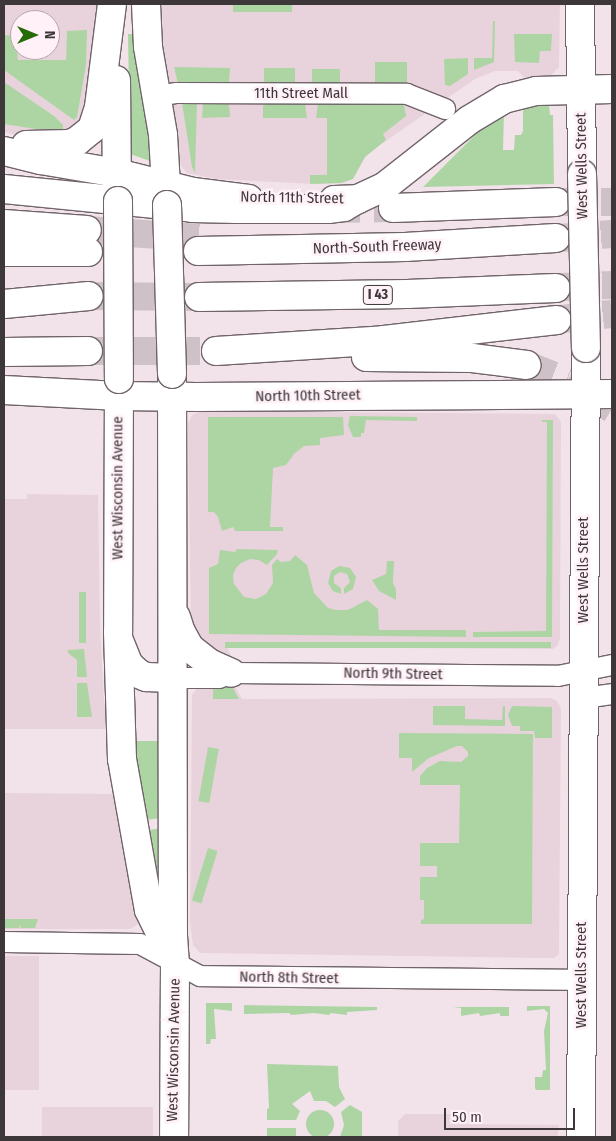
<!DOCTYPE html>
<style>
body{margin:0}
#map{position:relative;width:616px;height:1141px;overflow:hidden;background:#f2e3ea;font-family:"Fira Sans Condensed",sans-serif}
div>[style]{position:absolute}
.built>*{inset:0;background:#e8d3dc;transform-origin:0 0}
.green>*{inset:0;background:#add5a3;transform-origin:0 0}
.round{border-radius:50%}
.highway-tunnel>*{height:28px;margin-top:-14px;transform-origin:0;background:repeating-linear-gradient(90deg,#cec1c7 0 28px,transparent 0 42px)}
.roads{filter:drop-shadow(1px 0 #70646a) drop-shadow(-1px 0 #70646a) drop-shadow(0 1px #70646a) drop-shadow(0 -1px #70646a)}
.street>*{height:20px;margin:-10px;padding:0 10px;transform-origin:10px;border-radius:10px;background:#fff}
.secondary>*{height:28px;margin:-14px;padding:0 14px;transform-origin:14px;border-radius:14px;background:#fff}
.highway>*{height:28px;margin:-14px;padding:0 14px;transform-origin:14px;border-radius:14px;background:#fff}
.bridges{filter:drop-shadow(1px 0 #70646a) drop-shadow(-1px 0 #70646a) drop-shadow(0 1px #70646a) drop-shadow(0 -1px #70646a)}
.secondary-bridge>*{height:28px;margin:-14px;padding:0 14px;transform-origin:14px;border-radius:14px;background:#fff}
span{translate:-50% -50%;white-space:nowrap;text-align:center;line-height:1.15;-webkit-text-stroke:5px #fff1f7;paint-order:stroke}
.shield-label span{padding:1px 4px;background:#fff1f7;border:1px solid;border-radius:4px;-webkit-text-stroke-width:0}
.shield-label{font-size:14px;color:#3d373a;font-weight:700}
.street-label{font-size:15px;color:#3d373a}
.frame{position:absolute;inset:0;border:5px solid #3d373a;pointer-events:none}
.north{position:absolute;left:10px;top:10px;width:50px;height:50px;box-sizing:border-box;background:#fff1f7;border:1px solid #b1a7ab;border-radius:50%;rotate:90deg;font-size:14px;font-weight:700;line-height:20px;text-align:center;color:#3d373a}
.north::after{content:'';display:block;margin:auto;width:18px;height:22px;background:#256c08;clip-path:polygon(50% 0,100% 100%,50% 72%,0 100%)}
.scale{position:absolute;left:444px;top:1108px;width:131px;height:22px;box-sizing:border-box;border:2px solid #3d373a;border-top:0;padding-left:6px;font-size:15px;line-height:18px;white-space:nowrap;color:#3d373a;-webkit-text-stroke:4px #fff1f7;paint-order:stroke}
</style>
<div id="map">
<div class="built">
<i style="clip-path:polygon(evenodd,4px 4px,97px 4px,97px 63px,80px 129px,19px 136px,4px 132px,4px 4px,20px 20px,50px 20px,50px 50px,20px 50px,20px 20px)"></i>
<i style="clip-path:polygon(162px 4px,560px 4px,559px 67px,550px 76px,525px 78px,518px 71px,495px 71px,475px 79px,370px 152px,363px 160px,353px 179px,341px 183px,314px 184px,216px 179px,187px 173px,181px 166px,163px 55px)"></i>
<i style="clip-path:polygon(201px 411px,555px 414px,561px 422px,560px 638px,557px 646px,553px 649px,227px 647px,232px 658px,211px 655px,191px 627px,188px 424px,192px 415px)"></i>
<i style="clip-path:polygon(27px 494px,98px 495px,100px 626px,104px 700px,108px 729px,4px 729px,4px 499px,27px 499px)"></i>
<i style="clip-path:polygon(235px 686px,242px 699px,551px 698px,557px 701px,561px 708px,559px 954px,554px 958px,538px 958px,200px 953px,193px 945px,190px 922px,192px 695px,198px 687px)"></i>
<i style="clip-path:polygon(4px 793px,116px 794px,140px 920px,137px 925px,130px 929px,4px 929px)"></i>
<i style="left:4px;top:956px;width:35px;height:134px"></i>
<i style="left:42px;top:1107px;width:111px;height:30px"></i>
<i style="clip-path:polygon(405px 1114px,450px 1114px,450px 1124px,559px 1125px,558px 1137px,398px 1137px,398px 1121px)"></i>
</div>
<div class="green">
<i style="left:233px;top:4px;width:59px;height:8px"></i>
<i style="clip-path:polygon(493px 21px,495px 21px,494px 62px,474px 70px,474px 58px,492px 58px)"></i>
<i style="clip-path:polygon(87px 30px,86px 65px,77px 117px,74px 120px,4px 70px,4px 35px,16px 36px,18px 60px,66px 60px,67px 31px)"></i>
<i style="clip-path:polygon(128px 34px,135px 34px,139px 83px,153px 162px,130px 154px)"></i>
<i style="clip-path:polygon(514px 34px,552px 34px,551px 51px,540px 51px,539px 63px,515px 62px)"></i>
<i style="clip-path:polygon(468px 58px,468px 74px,450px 86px,445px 85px,444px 59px)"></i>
<i style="left:375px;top:62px;width:32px;height:23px"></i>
<i style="clip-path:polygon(174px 67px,230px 68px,229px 83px,178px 84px)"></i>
<i style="left:264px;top:68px;width:31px;height:15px"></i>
<i style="left:312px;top:69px;width:28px;height:15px"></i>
<i style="clip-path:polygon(4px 82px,54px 116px,63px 125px,63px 129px,36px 129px,4px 124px)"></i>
<i style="clip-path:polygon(182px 103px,197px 103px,195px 173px,192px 167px)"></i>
<i style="clip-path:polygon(203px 103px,229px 104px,230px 117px,202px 118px)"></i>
<i style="clip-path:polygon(266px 104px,305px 104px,307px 118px,263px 118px,263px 106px)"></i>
<i style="clip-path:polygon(318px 104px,404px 105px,406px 116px,383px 134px,386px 140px,365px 157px,353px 179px,341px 183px,310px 184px,310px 175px,327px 175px,327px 118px,316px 118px)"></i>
<i style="clip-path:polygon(549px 105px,550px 115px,553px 115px,554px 184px,423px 187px,485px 125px,504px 113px,503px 150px,514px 150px,515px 135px,521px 135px,523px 131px,523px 111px,526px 107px)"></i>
<i style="clip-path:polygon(350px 416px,417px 417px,417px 421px,366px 420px,364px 433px,361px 433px,361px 437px,353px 437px,348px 425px)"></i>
<i style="clip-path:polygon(208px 417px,343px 417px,344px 435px,320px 438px,320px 445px,304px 446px,294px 454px,286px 465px,273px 468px,270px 527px,283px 527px,283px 531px,235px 531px,233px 527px,222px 531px,218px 517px,214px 512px,208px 512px)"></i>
<i style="clip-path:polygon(542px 420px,553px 420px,552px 637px,473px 637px,473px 632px,546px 631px,547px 422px,542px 422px)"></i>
<i style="clip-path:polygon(237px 549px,278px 550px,277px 554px,267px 565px,259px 560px,250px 559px,241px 563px,236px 568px,233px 575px,234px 584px,244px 597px,256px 599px,266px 594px,273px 583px,272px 565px,277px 559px,281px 562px,290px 561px,295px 555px,307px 565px,314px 593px,328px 608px,336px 610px,348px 610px,367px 600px,378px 609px,379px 630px,466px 630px,466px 637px,209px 634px,209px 568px,218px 564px,220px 550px,235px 552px)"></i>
<i style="clip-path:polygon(387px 561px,394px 561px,393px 583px,396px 589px,396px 600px,379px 591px,372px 580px,386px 574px)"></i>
<i style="clip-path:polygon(339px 566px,350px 568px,356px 577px,353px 589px,344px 594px,344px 588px,350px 582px,347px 574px,340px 572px,334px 576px,334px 583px,341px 588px,341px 594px,333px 591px,328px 583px,331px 571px)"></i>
<i style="left:79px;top:592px;width:7px;height:51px"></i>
<i style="left:225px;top:642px;width:326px;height:6px"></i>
<i style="clip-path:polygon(84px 649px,87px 677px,77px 677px,77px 660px,68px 653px,68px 650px)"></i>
<i style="clip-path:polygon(77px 683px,87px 683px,92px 717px,77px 717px)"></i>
<i style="clip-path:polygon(213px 684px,231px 684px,239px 699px,213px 699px)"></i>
<i style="clip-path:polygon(433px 706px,465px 706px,465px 719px,502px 720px,503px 706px,505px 706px,505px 726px,433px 725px)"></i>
<i style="clip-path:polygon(512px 706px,552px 707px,552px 738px,535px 738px,534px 731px,520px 731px,520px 726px,512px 726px,508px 715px)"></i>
<i style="clip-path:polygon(399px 733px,533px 734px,532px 924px,421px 924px,421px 920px,424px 919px,424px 900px,420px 900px,420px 877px,437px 877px,437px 866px,420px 866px,420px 843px,459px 843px,460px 785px,420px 785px,420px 776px,427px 768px,440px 761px,461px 762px,468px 756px,468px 752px,462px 746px,457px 746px,429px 758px,412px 772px,412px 758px,399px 758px)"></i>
<i style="clip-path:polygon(133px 741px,162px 741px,162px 818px,146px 820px)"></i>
<i style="left:208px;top:747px;width:11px;height:55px;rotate:10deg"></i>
<i style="clip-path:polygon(162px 828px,162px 869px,156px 870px,148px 830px)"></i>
<i style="left:208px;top:848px;width:10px;height:55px;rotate:17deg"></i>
<i style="clip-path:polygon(4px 919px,38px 919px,35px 928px,21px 928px,19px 925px,19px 928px,5px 928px)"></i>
<i style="clip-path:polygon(206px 1003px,232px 1003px,232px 1011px,214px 1009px,216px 1039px,211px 1039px,210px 1044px,206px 1044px)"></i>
<i style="clip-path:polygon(244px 1005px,377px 1007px,377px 1010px,347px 1012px,347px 1015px,331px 1013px,329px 1015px,314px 1013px,291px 1015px,289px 1013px,244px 1014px)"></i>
<i style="clip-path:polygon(527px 1006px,550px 1006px,550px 1090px,536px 1090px,535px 1088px,535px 1077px,542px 1077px,543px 1070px,546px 1070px,544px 1031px,548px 1013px,544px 1009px,527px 1011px)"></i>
<i style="clip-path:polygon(453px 1007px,509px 1007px,509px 1016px,500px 1016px,500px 1013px,480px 1016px,479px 1013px,461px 1016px,461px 1008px)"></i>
<i style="clip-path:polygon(267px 1064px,338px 1066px,339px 1087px,345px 1099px,335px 1107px,326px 1101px,314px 1101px,310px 1091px,292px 1104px,300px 1111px,296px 1120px,267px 1120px,267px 1109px,269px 1108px)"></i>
<i style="clip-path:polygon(350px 1105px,362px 1112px,362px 1137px,340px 1137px,344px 1125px,341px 1112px)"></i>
<i class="round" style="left:306px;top:1110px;width:28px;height:28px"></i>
<i style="left:267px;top:1128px;width:29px;height:9px"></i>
</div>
<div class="highway-tunnel">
<i style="left:559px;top:202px;width:53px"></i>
<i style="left:332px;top:209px;width:61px;rotate:-0.9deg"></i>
<i style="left:87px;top:230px;width:114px;rotate:4deg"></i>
<i style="left:559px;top:238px;width:53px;rotate:-4.3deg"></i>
<i style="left:560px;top:287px;width:52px;rotate:-2.2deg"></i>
<i style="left:89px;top:296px;width:110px;rotate:0.5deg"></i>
<i style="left:561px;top:319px;width:51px;rotate:-5.6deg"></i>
<i style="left:88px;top:351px;width:114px"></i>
<i style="left:527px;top:365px;width:43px;rotate:21.8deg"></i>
<i style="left:567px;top:381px;width:53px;rotate:31.9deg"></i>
</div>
<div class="roads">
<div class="street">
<i style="left:155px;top:96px;width:21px;rotate:-8deg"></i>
<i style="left:176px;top:93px;width:231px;rotate:0.2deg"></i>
<i style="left:407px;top:94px;width:41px;rotate:21.5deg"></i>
<i style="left:173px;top:678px;width:46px"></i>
<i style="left:219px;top:678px;width:13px;rotate:-23deg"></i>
<i style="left:231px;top:673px;width:327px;rotate:0.5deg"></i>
<i style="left:558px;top:676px;width:55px;rotate:-11.5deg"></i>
<i style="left:584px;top:698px;width:28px;rotate:-8deg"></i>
<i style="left:4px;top:942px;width:136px;rotate:0.8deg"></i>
<i style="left:140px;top:944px;width:68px;rotate:28.1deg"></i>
<i style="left:200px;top:976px;width:382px;rotate:0.6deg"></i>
</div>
<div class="secondary">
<i style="left:146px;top:4px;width:43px;rotate:87.3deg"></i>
<i style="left:148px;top:47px;width:89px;rotate:80.3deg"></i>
<i style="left:163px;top:135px;width:68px;rotate:86.6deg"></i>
<i style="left:580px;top:4px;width:170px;rotate:89.3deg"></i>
<i style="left:116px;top:80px;width:112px;rotate:89.5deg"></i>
<i style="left:26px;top:145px;width:43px;rotate:-1.3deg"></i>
<i style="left:69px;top:144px;width:9px;rotate:-21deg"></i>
<i style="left:77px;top:141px;width:19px;rotate:-39deg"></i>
<i style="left:92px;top:129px;width:23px;rotate:-72deg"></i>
<i style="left:99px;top:107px;width:104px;rotate:-82.8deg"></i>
<i style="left:4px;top:151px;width:38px;rotate:14deg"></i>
<i style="left:41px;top:160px;width:77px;rotate:9.7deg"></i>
<i style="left:117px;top:173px;width:78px;rotate:14deg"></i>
<i style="left:193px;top:192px;width:56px;rotate:7.1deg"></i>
<i style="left:334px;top:200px;width:24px;rotate:-2deg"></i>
<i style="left:358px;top:199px;width:29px;rotate:-25deg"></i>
<i style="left:384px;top:187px;width:108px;rotate:-38.2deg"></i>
<i style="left:469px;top:120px;width:41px;rotate:-31deg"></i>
<i style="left:504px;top:99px;width:33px;rotate:-14deg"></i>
<i style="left:536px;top:91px;width:76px;rotate:-1.5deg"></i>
<i style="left:172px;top:374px;width:562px;rotate:89.9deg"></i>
<i style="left:173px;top:936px;width:27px;rotate:86deg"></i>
<i style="left:175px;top:963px;width:174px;rotate:90.3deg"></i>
<i style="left:119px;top:379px;width:253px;rotate:90.2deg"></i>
<i style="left:118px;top:632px;width:127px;rotate:88.2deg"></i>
<i style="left:122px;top:759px;width:153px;rotate:79.9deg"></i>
<i style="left:149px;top:910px;width:48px;rotate:64deg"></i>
<i style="left:4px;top:390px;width:115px;rotate:3deg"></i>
<i style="left:119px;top:396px;width:78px;rotate:0.7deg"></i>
<i style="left:197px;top:397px;width:415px;rotate:-0.4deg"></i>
<i style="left:176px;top:617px;width:16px;rotate:72deg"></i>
<i style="left:181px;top:632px;width:18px;rotate:61deg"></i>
<i style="left:190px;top:648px;width:24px;rotate:38deg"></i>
<i style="left:209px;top:663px;width:24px;rotate:24deg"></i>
<i style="left:120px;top:643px;width:24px;rotate:68deg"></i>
<i style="left:129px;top:665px;width:13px;rotate:42deg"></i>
<i style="left:139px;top:674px;width:8px;rotate:23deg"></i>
<i style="left:146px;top:677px;width:27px;rotate:2deg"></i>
<i style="left:581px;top:1137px;width:789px;rotate:-89.64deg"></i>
</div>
<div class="highway">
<i style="left:4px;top:189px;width:190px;rotate:5.7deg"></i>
<i style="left:193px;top:208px;width:44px;rotate:1.3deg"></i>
<i style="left:237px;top:209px;width:91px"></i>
<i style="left:328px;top:209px;width:16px;rotate:-7deg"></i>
<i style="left:344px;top:207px;width:16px;rotate:-30deg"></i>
<i style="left:393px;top:208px;width:163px;rotate:-2.1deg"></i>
<i style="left:4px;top:224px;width:83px;rotate:4.1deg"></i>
<i style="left:198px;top:251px;width:207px;rotate:-1.1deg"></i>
<i style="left:405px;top:247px;width:151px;rotate:-3.4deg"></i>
<i style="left:4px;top:252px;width:84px"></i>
<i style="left:199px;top:297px;width:208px;rotate:-0.8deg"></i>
<i style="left:407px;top:294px;width:149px;rotate:-2.3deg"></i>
<i style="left:4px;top:304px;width:85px;rotate:-5.4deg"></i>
<i style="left:216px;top:351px;width:168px;rotate:-3.7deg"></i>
<i style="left:384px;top:340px;width:174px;rotate:-6.6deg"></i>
<i style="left:4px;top:352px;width:84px;rotate:-0.7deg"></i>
<i style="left:366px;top:357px;width:106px;rotate:0.5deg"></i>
<i style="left:472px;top:358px;width:55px;rotate:7.3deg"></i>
</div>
</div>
<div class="bridges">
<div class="secondary-bridge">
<i style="left:582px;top:174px;width:174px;rotate:88.7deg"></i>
<i style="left:118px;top:201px;width:178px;rotate:89.7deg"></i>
<i style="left:167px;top:205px;width:169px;rotate:88.3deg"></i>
</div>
</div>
<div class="shield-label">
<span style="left:378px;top:295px">I 43</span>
</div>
<div class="street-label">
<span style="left:301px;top:94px">11th Street Mall</span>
<span style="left:582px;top:166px;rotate:-91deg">West Wells Street</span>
<span style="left:292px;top:198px;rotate:1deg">North 11th Street</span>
<span style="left:377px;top:247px;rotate:-2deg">North-South Freeway</span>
<span style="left:308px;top:396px;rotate:-1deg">North 10th Street</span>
<span style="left:118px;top:488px;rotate:-90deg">West Wisconsin Avenue</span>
<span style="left:584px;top:570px;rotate:-90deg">West Wells Street</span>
<span style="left:393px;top:674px;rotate:1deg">North 9th Street</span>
<span style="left:582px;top:975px;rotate:-90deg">West Wells Street</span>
<span style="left:289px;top:978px;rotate:1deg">North 8th Street</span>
<span style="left:174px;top:1050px;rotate:-89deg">West Wisconsin Avenue</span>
</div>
<div class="frame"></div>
<div class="north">N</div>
<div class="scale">50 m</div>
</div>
